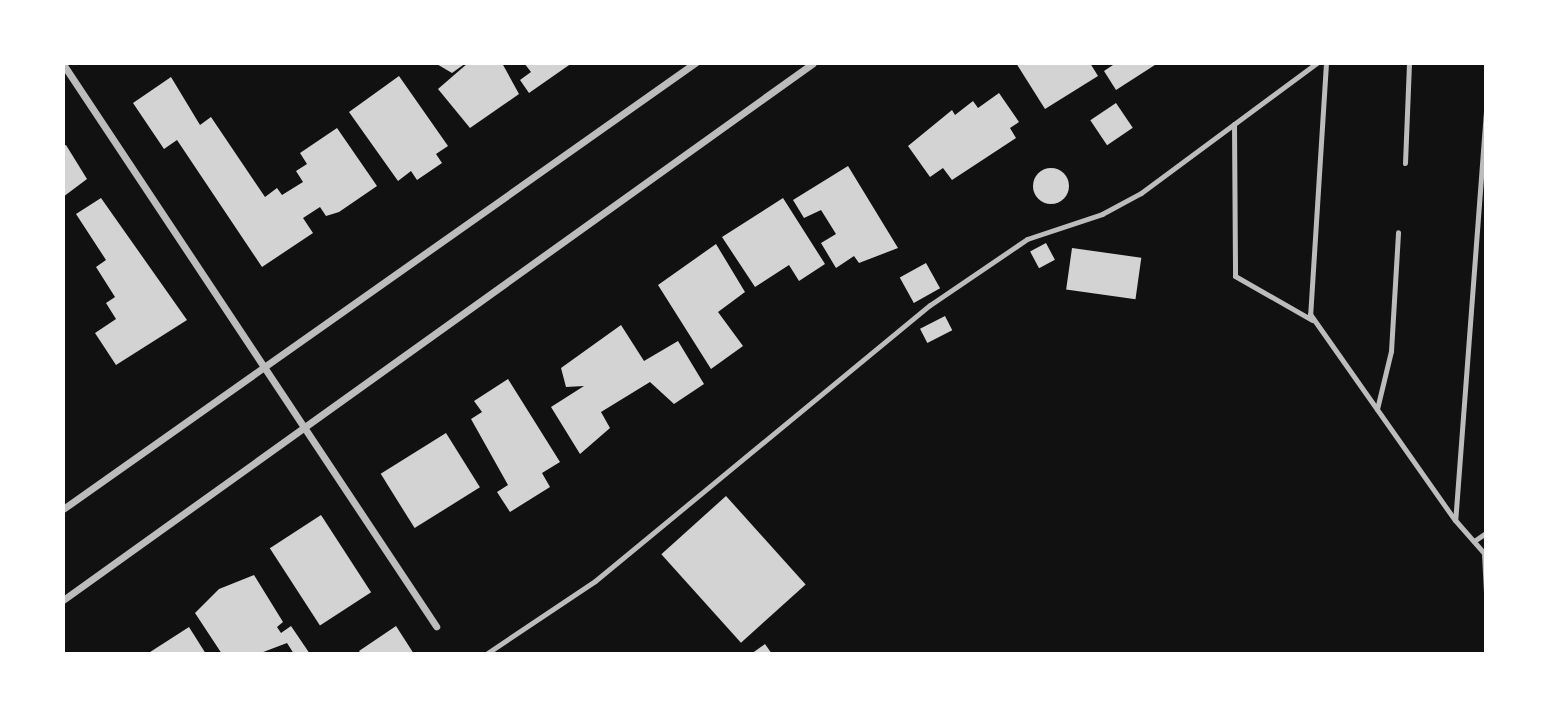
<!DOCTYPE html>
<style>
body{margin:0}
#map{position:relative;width:1549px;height:717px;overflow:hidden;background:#111;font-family:"Fira Sans Condensed",sans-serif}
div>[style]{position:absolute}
.building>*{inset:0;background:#d3d3d3;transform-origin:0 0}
.round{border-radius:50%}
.service>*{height:5px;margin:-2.5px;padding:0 2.5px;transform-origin:2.5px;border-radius:2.5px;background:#bcbcbc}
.minor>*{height:7px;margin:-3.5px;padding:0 3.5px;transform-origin:3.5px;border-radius:3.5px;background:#bcbcbc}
span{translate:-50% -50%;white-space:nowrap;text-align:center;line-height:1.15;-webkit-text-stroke:6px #fff;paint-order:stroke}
.frame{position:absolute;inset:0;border:65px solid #fff;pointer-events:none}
</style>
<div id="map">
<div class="building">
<i style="clip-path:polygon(435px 63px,466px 63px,452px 73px)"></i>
<i style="clip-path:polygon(468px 63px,502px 63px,519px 94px,470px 128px,438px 89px)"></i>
<i style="clip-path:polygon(524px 63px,572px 63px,529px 93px,520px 80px,531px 72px)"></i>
<i style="clip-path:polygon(1016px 63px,1090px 63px,1098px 76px,1045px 109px)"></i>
<i style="clip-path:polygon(1116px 63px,1158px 63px,1116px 90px,1104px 71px)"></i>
<i style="clip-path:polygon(399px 76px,448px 146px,436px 154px,442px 163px,417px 180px,411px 171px,398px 181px,349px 112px)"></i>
<i style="clip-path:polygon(171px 77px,200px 125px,211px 117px,265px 197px,277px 188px,282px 195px,303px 182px,296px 171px,307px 164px,300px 153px,337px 128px,377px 186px,339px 212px,326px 216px,320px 207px,303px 218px,313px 233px,262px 267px,177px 140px,164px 149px,133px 103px)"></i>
<i style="clip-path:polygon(999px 93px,1019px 122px,1010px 128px,1016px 138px,952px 180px,943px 168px,930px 177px,908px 146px,952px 110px,955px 115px,973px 101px,978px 108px)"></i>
<i style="left:1116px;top:103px;width:30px;height:31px;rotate:56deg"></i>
<i style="clip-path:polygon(66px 145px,87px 179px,63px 197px,63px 146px)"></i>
<i style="clip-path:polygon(848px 166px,898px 248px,859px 263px,854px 256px,836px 268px,821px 243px,836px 234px,821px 210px,804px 218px,793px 200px)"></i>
<i class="round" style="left:1033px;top:168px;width:36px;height:36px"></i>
<i style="clip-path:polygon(101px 198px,187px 320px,116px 365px,95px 333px,116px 319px,106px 303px,115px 297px,96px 267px,106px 260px,76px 214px)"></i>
<i style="clip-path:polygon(783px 198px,825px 264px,799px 281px,789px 265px,755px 287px,722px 237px)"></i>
<i style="left:1046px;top:243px;width:19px;height:18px;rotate:62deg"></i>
<i style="clip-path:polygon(716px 244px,745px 292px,718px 312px,743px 346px,711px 369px,658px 285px)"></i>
<i style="left:1072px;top:248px;width:70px;height:42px;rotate:8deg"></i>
<i style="left:926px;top:263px;width:29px;height:30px;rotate:61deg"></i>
<i style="left:945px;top:316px;width:16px;height:28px;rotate:63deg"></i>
<i style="clip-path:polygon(621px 325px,644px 361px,678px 341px,704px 384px,674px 404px,650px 382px,601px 412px,610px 428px,580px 454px,551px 407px,584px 386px,566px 387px,561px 368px)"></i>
<i style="clip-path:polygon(508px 379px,560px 462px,542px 473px,550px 487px,510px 512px,497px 492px,508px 485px,471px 419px,482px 412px,474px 401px)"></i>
<i style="left:446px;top:433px;width:64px;height:77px;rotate:58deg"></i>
<i style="left:726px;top:496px;width:119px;height:87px;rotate:48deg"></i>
<i style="left:321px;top:515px;width:92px;height:61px;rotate:57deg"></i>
<i style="clip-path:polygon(254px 575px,283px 622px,277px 627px,281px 633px,291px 626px,310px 654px,294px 654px,287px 643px,258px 654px,222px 654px,195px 613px,219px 589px)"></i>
<i style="clip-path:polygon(396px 626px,414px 654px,361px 654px,359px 651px)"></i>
<i style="clip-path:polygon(189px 627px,206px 654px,147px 654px)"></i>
<i style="clip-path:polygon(765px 644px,772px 654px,751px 654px)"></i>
</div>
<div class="service">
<i style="left:1326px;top:63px;width:252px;rotate:93.6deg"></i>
<i style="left:1310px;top:314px;width:252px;rotate:54.9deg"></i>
<i style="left:1486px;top:111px;width:410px;rotate:94.3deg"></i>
<i style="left:1455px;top:520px;width:44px;rotate:48.7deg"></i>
<i style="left:1484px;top:553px;width:40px;rotate:87.1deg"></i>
<i style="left:1234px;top:124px;width:152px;rotate:89.6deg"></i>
<i style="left:1235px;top:276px;width:89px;rotate:29.7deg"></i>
<i style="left:1405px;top:163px;width:100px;rotate:-87.7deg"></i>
<i style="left:1377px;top:409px;width:60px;rotate:-76.4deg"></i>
<i style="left:1391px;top:351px;width:119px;rotate:-86.6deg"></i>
<i style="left:1474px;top:541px;width:14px;rotate:-34deg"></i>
<i style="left:486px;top:654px;width:131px;rotate:-33.8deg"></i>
<i style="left:595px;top:581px;width:434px;rotate:-39.5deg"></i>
<i style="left:930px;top:305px;width:117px;rotate:-34.2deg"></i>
<i style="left:1027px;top:239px;width:79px;rotate:-18.4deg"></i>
<i style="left:1102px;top:214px;width:44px;rotate:-28.3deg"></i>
<i style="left:1141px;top:193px;width:219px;rotate:-36.5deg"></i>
</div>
<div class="minor">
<i style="left:63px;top:64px;width:675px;rotate:56.43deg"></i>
<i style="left:63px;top:509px;width:774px;rotate:-35.21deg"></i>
<i style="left:63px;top:600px;width:922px;rotate:-35.6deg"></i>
</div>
<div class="frame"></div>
</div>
